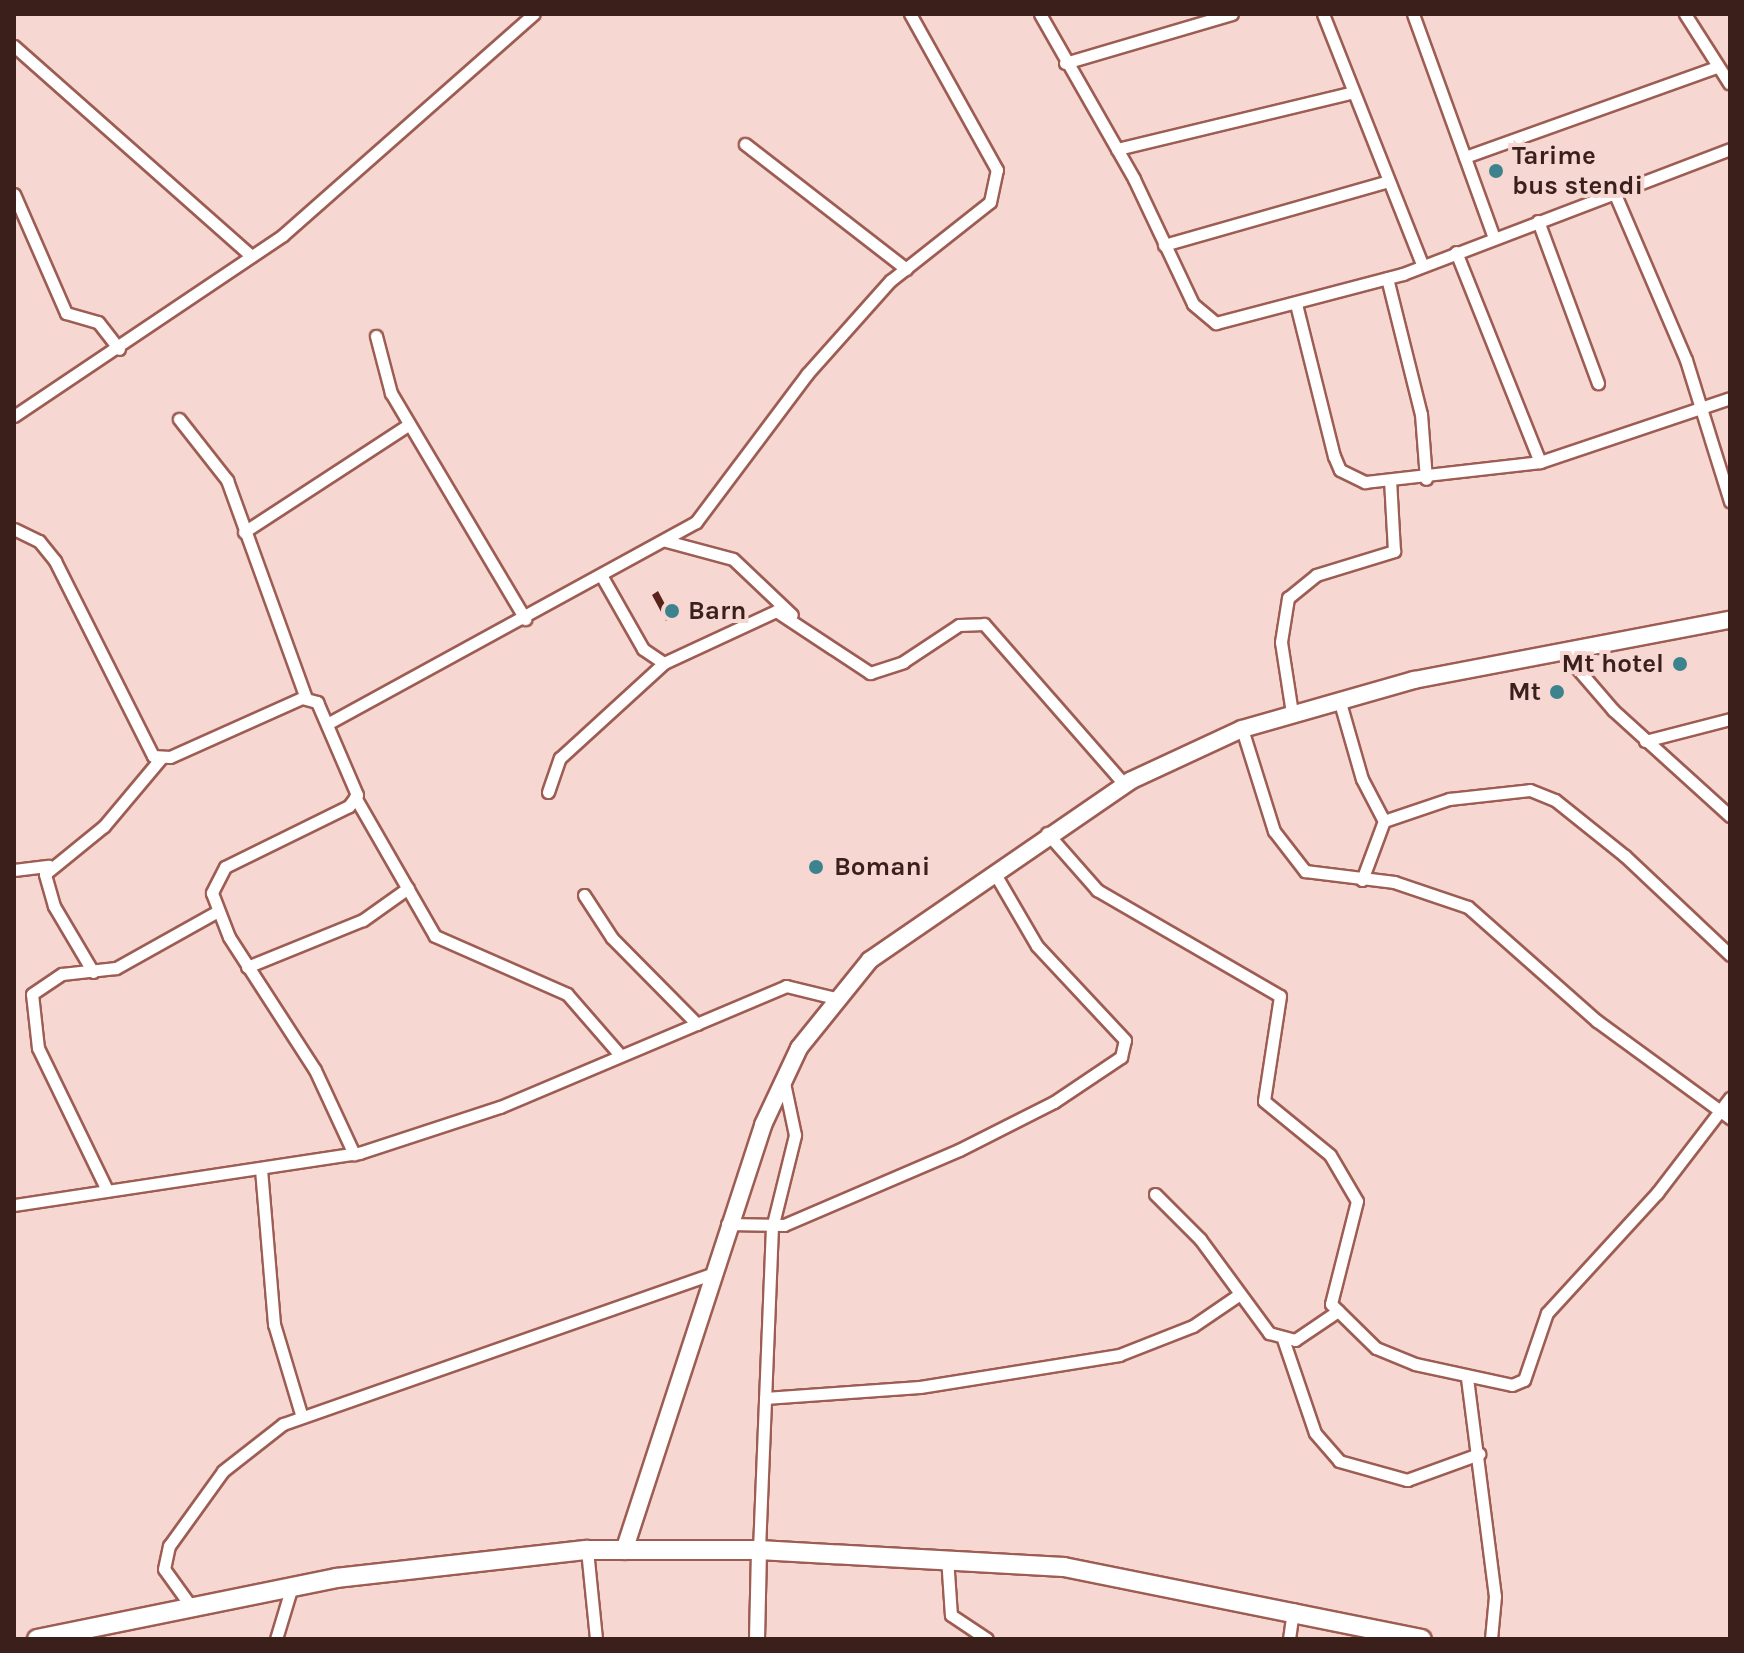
<!DOCTYPE html>
<style>
body{margin:0}
#map{position:relative;width:1744px;height:1653px;overflow:hidden;background:#f6d7d2;font-family:Karla,sans-serif}
div>[style]{position:absolute}
.building>*{inset:0;background:#59231c}
.roads{filter:drop-shadow(2px 0 #9d5d53) drop-shadow(-2px 0 #9d5d53) drop-shadow(0 2px #9d5d53) drop-shadow(0 -2px #9d5d53)}
.minor>*{height:11px;margin:-5.5px;padding:0 5.5px;transform-origin:5.5px;border-radius:5.5px;background:#fff}
.tertiary>*{height:14px;margin:-7px;padding:0 7px;transform-origin:7px;border-radius:7px;background:#fff}
.secondary>*{height:16px;margin:-8px;padding:0 8px;transform-origin:8px;border-radius:8px;background:#fff}
.trunk>*{height:18px;margin:-9px;padding:0 9px;transform-origin:9px;border-radius:9px;background:#fff}
.dots>*{width:22px;height:22px;translate:-50% -50%;box-sizing:border-box;border:4px solid #f6d7d2;border-radius:50%}
span{translate:-50% -50%;white-space:nowrap;text-align:center;line-height:1.15;-webkit-text-stroke:8px #f6d7d2;paint-order:stroke}
.poi-label{font-size:26px;color:#3a1f1b;font-weight:700}
.left{translate:0 -50%;text-align:left}
.right{translate:-100% -50%;text-align:right}
.frame{position:absolute;inset:0;border:16px solid #3a1f1b;pointer-events:none}
</style>
<div id="map">
<div class="building">
<i style="clip-path:polygon(658px 591px,667px 608px,676px 602px,682px 613px,666px 621px,652px 595px)"></i>
</div>
<div class="roads">
<div class="minor">
<i style="left:1040px;top:14px;width:190px;rotate:60.3deg"></i>
<i style="left:1134px;top:179px;width:138px;rotate:64.7deg"></i>
<i style="left:1193px;top:304px;width:30px;rotate:40deg"></i>
<i style="left:1216px;top:323px;width:193px;rotate:-14.7deg"></i>
<i style="left:1403px;top:274px;width:350px;rotate:-20.9deg"></i>
<i style="left:1323px;top:14px;width:271px;rotate:68.4deg"></i>
<i style="left:1413px;top:14px;width:238px;rotate:70.1deg"></i>
<i style="left:1685px;top:14px;width:82px;rotate:57.5deg"></i>
<i style="left:14px;top:46px;width:317px;rotate:41.5deg"></i>
<i style="left:1065px;top:63px;width:174px;rotate:-16.4deg"></i>
<i style="left:745px;top:144px;width:204px;rotate:37.8deg"></i>
<i style="left:1117px;top:149px;width:241px;rotate:-13.5deg"></i>
<i style="left:1465px;top:157px;width:268px;rotate:-19.7deg"></i>
<i style="left:1614px;top:192px;width:183px;rotate:66.8deg"></i>
<i style="left:1686px;top:360px;width:148px;rotate:72.7deg"></i>
<i style="left:14px;top:194px;width:130px;rotate:66.4deg"></i>
<i style="left:66px;top:313px;width:33px;rotate:16deg"></i>
<i style="left:98px;top:322px;width:34px;rotate:52deg"></i>
<i style="left:1538px;top:221px;width:173px;rotate:69.7deg"></i>
<i style="left:1164px;top:245px;width:230px;rotate:-15.9deg"></i>
<i style="left:1456px;top:252px;width:226px;rotate:68.2deg"></i>
<i style="left:1387px;top:278px;width:140px;rotate:76deg"></i>
<i style="left:1421px;top:414px;width:65px;rotate:85.6deg"></i>
<i style="left:1296px;top:304px;width:157px;rotate:76deg"></i>
<i style="left:1334px;top:456px;width:15px;rotate:67deg"></i>
<i style="left:1340px;top:470px;width:28px;rotate:26deg"></i>
<i style="left:1365px;top:482px;width:176px;rotate:-6.5deg"></i>
<i style="left:1540px;top:462px;width:200px;rotate:-18.6deg"></i>
<i style="left:376px;top:336px;width:59px;rotate:75.3deg"></i>
<i style="left:391px;top:393px;width:263px;rotate:59.3deg"></i>
<i style="left:14px;top:416px;width:324px;rotate:-33.9deg"></i>
<i style="left:283px;top:235px;width:334px;rotate:-41.4deg"></i>
<i style="left:179px;top:419px;width:78px;rotate:51.8deg"></i>
<i style="left:227px;top:480px;width:232px;rotate:70.1deg"></i>
<i style="left:14px;top:529px;width:28px;rotate:26deg"></i>
<i style="left:39px;top:541px;width:26px;rotate:51deg"></i>
<i style="left:55px;top:561px;width:218px;rotate:63.3deg"></i>
<i style="left:153px;top:756px;width:17px;rotate:3deg"></i>
<i style="left:170px;top:757px;width:145px;rotate:-24.1deg"></i>
<i style="left:302px;top:698px;width:16px;rotate:15deg"></i>
<i style="left:317px;top:702px;width:101px;rotate:66.7deg"></i>
<i style="left:357px;top:795px;width:14px;rotate:126deg"></i>
<i style="left:349px;top:806px;width:138px;rotate:153.8deg"></i>
<i style="left:225px;top:867px;width:29px;rotate:117deg"></i>
<i style="left:212px;top:893px;width:47px;rotate:68.9deg"></i>
<i style="left:229px;top:937px;width:158px;rotate:57.1deg"></i>
<i style="left:315px;top:1070px;width:93px;rotate:65.1deg"></i>
<i style="left:244px;top:532px;width:196px;rotate:-33.1deg"></i>
<i style="left:666px;top:541px;width:69px;rotate:15deg"></i>
<i style="left:733px;top:559px;width:81px;rotate:43.5deg"></i>
<i style="left:601px;top:575px;width:85px;rotate:60.4deg"></i>
<i style="left:643px;top:649px;width:25px;rotate:34deg"></i>
<i style="left:664px;top:663px;width:123px;rotate:-24.9deg"></i>
<i style="left:776px;top:611px;width:113px;rotate:33.4deg"></i>
<i style="left:870px;top:673px;width:35px;rotate:-18deg"></i>
<i style="left:903px;top:662px;width:67px;rotate:-33.5deg"></i>
<i style="left:959px;top:625px;width:25px;rotate:-2deg"></i>
<i style="left:984px;top:624px;width:213px;rotate:48.8deg"></i>
<i style="left:1564px;top:653px;width:75px;rotate:49.3deg"></i>
<i style="left:1613px;top:710px;width:158px;rotate:42.2deg"></i>
<i style="left:1339px;top:699px;width:83px;rotate:74deg"></i>
<i style="left:1362px;top:779px;width:47px;rotate:62.4deg"></i>
<i style="left:1292px;top:713px;width:72px;rotate:-98.8deg"></i>
<i style="left:1281px;top:642px;width:45px;rotate:-81deg"></i>
<i style="left:1288px;top:598px;width:36px;rotate:-39deg"></i>
<i style="left:1316px;top:575px;width:82px;rotate:-17.1deg"></i>
<i style="left:1394px;top:551px;width:71px;rotate:-93.2deg"></i>
<i style="left:327px;top:724px;width:421px;rotate:-28.7deg"></i>
<i style="left:696px;top:522px;width:185px;rotate:-53.1deg"></i>
<i style="left:807px;top:374px;width:125px;rotate:-48.3deg"></i>
<i style="left:890px;top:281px;width:127px;rotate:-38.3deg"></i>
<i style="left:990px;top:202px;width:33px;rotate:-78deg"></i>
<i style="left:997px;top:170px;width:179px;rotate:-119.1deg"></i>
<i style="left:1242px;top:729px;width:107px;rotate:72.6deg"></i>
<i style="left:1274px;top:831px;width:51px;rotate:52.2deg"></i>
<i style="left:1305px;top:871px;width:90px;rotate:7deg"></i>
<i style="left:1394px;top:882px;width:78px;rotate:18.7deg"></i>
<i style="left:1468px;top:907px;width:172px;rotate:41.5deg"></i>
<i style="left:1597px;top:1021px;width:165px;rotate:36.1deg"></i>
<i style="left:1645px;top:741px;width:88px;rotate:-14.5deg"></i>
<i style="left:548px;top:792px;width:36px;rotate:-71deg"></i>
<i style="left:560px;top:758px;width:141px;rotate:-42.4deg"></i>
<i style="left:355px;top:797px;width:160px;rotate:60.1deg"></i>
<i style="left:435px;top:936px;width:144px;rotate:23.7deg"></i>
<i style="left:567px;top:994px;width:81px;rotate:49deg"></i>
<i style="left:1047px;top:833px;width:76px;rotate:48.7deg"></i>
<i style="left:1097px;top:890px;width:211px;rotate:30.1deg"></i>
<i style="left:1280px;top:996px;width:106px;rotate:98.7deg"></i>
<i style="left:1264px;top:1101px;width:85px;rotate:39.3deg"></i>
<i style="left:1330px;top:1155px;width:53px;rotate:59.6deg"></i>
<i style="left:1357px;top:1201px;width:106px;rotate:104.2deg"></i>
<i style="left:1331px;top:1304px;width:63px;rotate:44.4deg"></i>
<i style="left:1376px;top:1348px;width:42px;rotate:22.3deg"></i>
<i style="left:1415px;top:1364px;width:99px;rotate:12.2deg"></i>
<i style="left:1512px;top:1385px;width:13px;rotate:-23deg"></i>
<i style="left:1524px;top:1380px;width:71px;rotate:-71.1deg"></i>
<i style="left:1547px;top:1313px;width:163px;rotate:-47.5deg"></i>
<i style="left:1657px;top:1193px;width:120px;rotate:-52.5deg"></i>
<i style="left:14px;top:870px;width:35px;rotate:-7deg"></i>
<i style="left:1362px;top:880px;width:63px;rotate:-69.6deg"></i>
<i style="left:1384px;top:821px;width:69px;rotate:-18.7deg"></i>
<i style="left:1449px;top:799px;width:81px;rotate:-6.3deg"></i>
<i style="left:1530px;top:790px;width:27px;rotate:22deg"></i>
<i style="left:1555px;top:800px;width:90px;rotate:38.7deg"></i>
<i style="left:1625px;top:856px;width:144px;rotate:43.3deg"></i>
<i style="left:584px;top:895px;width:51px;rotate:56.9deg"></i>
<i style="left:612px;top:938px;width:121px;rotate:45.3deg"></i>
<i style="left:247px;top:967px;width:125px;rotate:-22.1deg"></i>
<i style="left:363px;top:920px;width:55px;rotate:-35.4deg"></i>
<i style="left:93px;top:972px;width:77px;rotate:-120.6deg"></i>
<i style="left:54px;top:906px;width:33px;rotate:-106deg"></i>
<i style="left:45px;top:874px;width:76px;rotate:-39.1deg"></i>
<i style="left:104px;top:826px;width:89px;rotate:-50deg"></i>
<i style="left:261px;top:1169px;width:156px;rotate:85.2deg"></i>
<i style="left:274px;top:1324px;width:94px;rotate:73.3deg"></i>
<i style="left:106px;top:1188px;width:156px;rotate:-115.9deg"></i>
<i style="left:38px;top:1048px;width:54px;rotate:-96.3deg"></i>
<i style="left:32px;top:994px;width:36px;rotate:-34deg"></i>
<i style="left:62px;top:974px;width:54px;rotate:-6.3deg"></i>
<i style="left:116px;top:968px;width:115px;rotate:-29.2deg"></i>
<i style="left:1155px;top:1194px;width:64px;rotate:45deg"></i>
<i style="left:1200px;top:1239px;width:117px;rotate:53.7deg"></i>
<i style="left:1269px;top:1333px;width:27px;rotate:15deg"></i>
<i style="left:1295px;top:1340px;width:52px;rotate:-34deg"></i>
<i style="left:14px;top:1205px;width:349px;rotate:-8.6deg"></i>
<i style="left:359px;top:1153px;width:148px;rotate:-18.1deg"></i>
<i style="left:500px;top:1107px;width:311px;rotate:-22.9deg"></i>
<i style="left:786px;top:986px;width:50px;rotate:13.8deg"></i>
<i style="left:727px;top:1224px;width:57px;rotate:1deg"></i>
<i style="left:784px;top:1225px;width:190px;rotate:-23.2deg"></i>
<i style="left:959px;top:1150px;width:106px;rotate:-26.8deg"></i>
<i style="left:1054px;top:1102px;width:81px;rotate:-33.9deg"></i>
<i style="left:1121px;top:1057px;width:17px;rotate:-77deg"></i>
<i style="left:1125px;top:1040px;width:129px;rotate:-133.1deg"></i>
<i style="left:1037px;top:946px;width:86px;rotate:-120.2deg"></i>
<i style="left:1283px;top:1339px;width:99px;rotate:71.2deg"></i>
<i style="left:1315px;top:1433px;width:37px;rotate:49deg"></i>
<i style="left:1339px;top:1461px;width:71px;rotate:15.6deg"></i>
<i style="left:1407px;top:1480px;width:77px;rotate:-19.9deg"></i>
<i style="left:1467px;top:1378px;width:220px;rotate:82.7deg"></i>
<i style="left:1495px;top:1596px;width:43px;rotate:95.3deg"></i>
<i style="left:765px;top:1398px;width:155px;rotate:-4.1deg"></i>
<i style="left:920px;top:1387px;width:202px;rotate:-9.1deg"></i>
<i style="left:1119px;top:1355px;width:79px;rotate:-21.4deg"></i>
<i style="left:1193px;top:1326px;width:53px;rotate:-34.3deg"></i>
<i style="left:587px;top:1550px;width:89px;rotate:84.2deg"></i>
<i style="left:759px;top:1550px;width:322px;rotate:-87.7deg"></i>
<i style="left:772px;top:1228px;width:96px;rotate:-76.1deg"></i>
<i style="left:795px;top:1135px;width:53px;rotate:-101.9deg"></i>
<i style="left:947px;top:1557px;width:58px;rotate:86.1deg"></i>
<i style="left:951px;top:1615px;width:43px;rotate:33.7deg"></i>
<i style="left:190px;top:1605px;width:44px;rotate:-125.8deg"></i>
<i style="left:164px;top:1569px;width:24px;rotate:-78deg"></i>
<i style="left:169px;top:1546px;width:92px;rotate:-54.2deg"></i>
<i style="left:223px;top:1471px;width:76px;rotate:-38.1deg"></i>
<i style="left:283px;top:1424px;width:454px;rotate:-19.3deg"></i>
<i style="left:276px;top:1639px;width:55px;rotate:-73.2deg"></i>
<i style="left:1289px;top:1639px;width:30px;rotate:-82deg"></i>
</div>
<div class="tertiary">
<i style="left:757px;top:1639px;width:89px;rotate:-88.7deg"></i>
</div>
<div class="secondary">
<i style="left:624px;top:1551px;width:448px;rotate:-71.9deg"></i>
<i style="left:763px;top:1125px;width:85px;rotate:-64.9deg"></i>
<i style="left:799px;top:1048px;width:113px;rotate:-51.1deg"></i>
<i style="left:870px;top:960px;width:316px;rotate:-34.5deg"></i>
<i style="left:1130px;top:781px;width:123px;rotate:-24.9deg"></i>
<i style="left:1242px;top:729px;width:179px;rotate:-15.9deg"></i>
<i style="left:1414px;top:680px;width:322px;rotate:-10.8deg"></i>
</div>
<div class="trunk">
<i style="left:37px;top:1639px;width:305px;rotate:-11.5deg"></i>
<i style="left:336px;top:1578px;width:253px;rotate:-6.4deg"></i>
<i style="left:587px;top:1550px;width:172px"></i>
<i style="left:759px;top:1550px;width:305px;rotate:3.2deg"></i>
<i style="left:1064px;top:1567px;width:365px;rotate:11.4deg"></i>
</div>
</div>
<div class="dots">
<i style="left:1496px;top:171px;background:#3d838e"></i>
<i style="left:672px;top:611px;background:#3d838e"></i>
<i style="left:1680px;top:664px;background:#3d838e"></i>
<i style="left:1557px;top:692px;background:#3d838e"></i>
<i style="left:816px;top:867px;background:#3d838e"></i>
</div>
<div class="poi-label">
<span class="left" style="left:1512px;top:171px">Tarime<br>bus stendi</span>
<span class="left" style="left:688px;top:611px">Barn</span>
<span class="right" style="left:1664px;top:664px">Mt hotel</span>
<span class="right" style="left:1541px;top:692px">Mt</span>
<span class="left" style="left:834px;top:867px">Bomani</span>
</div>
<div class="frame"></div>
</div>
